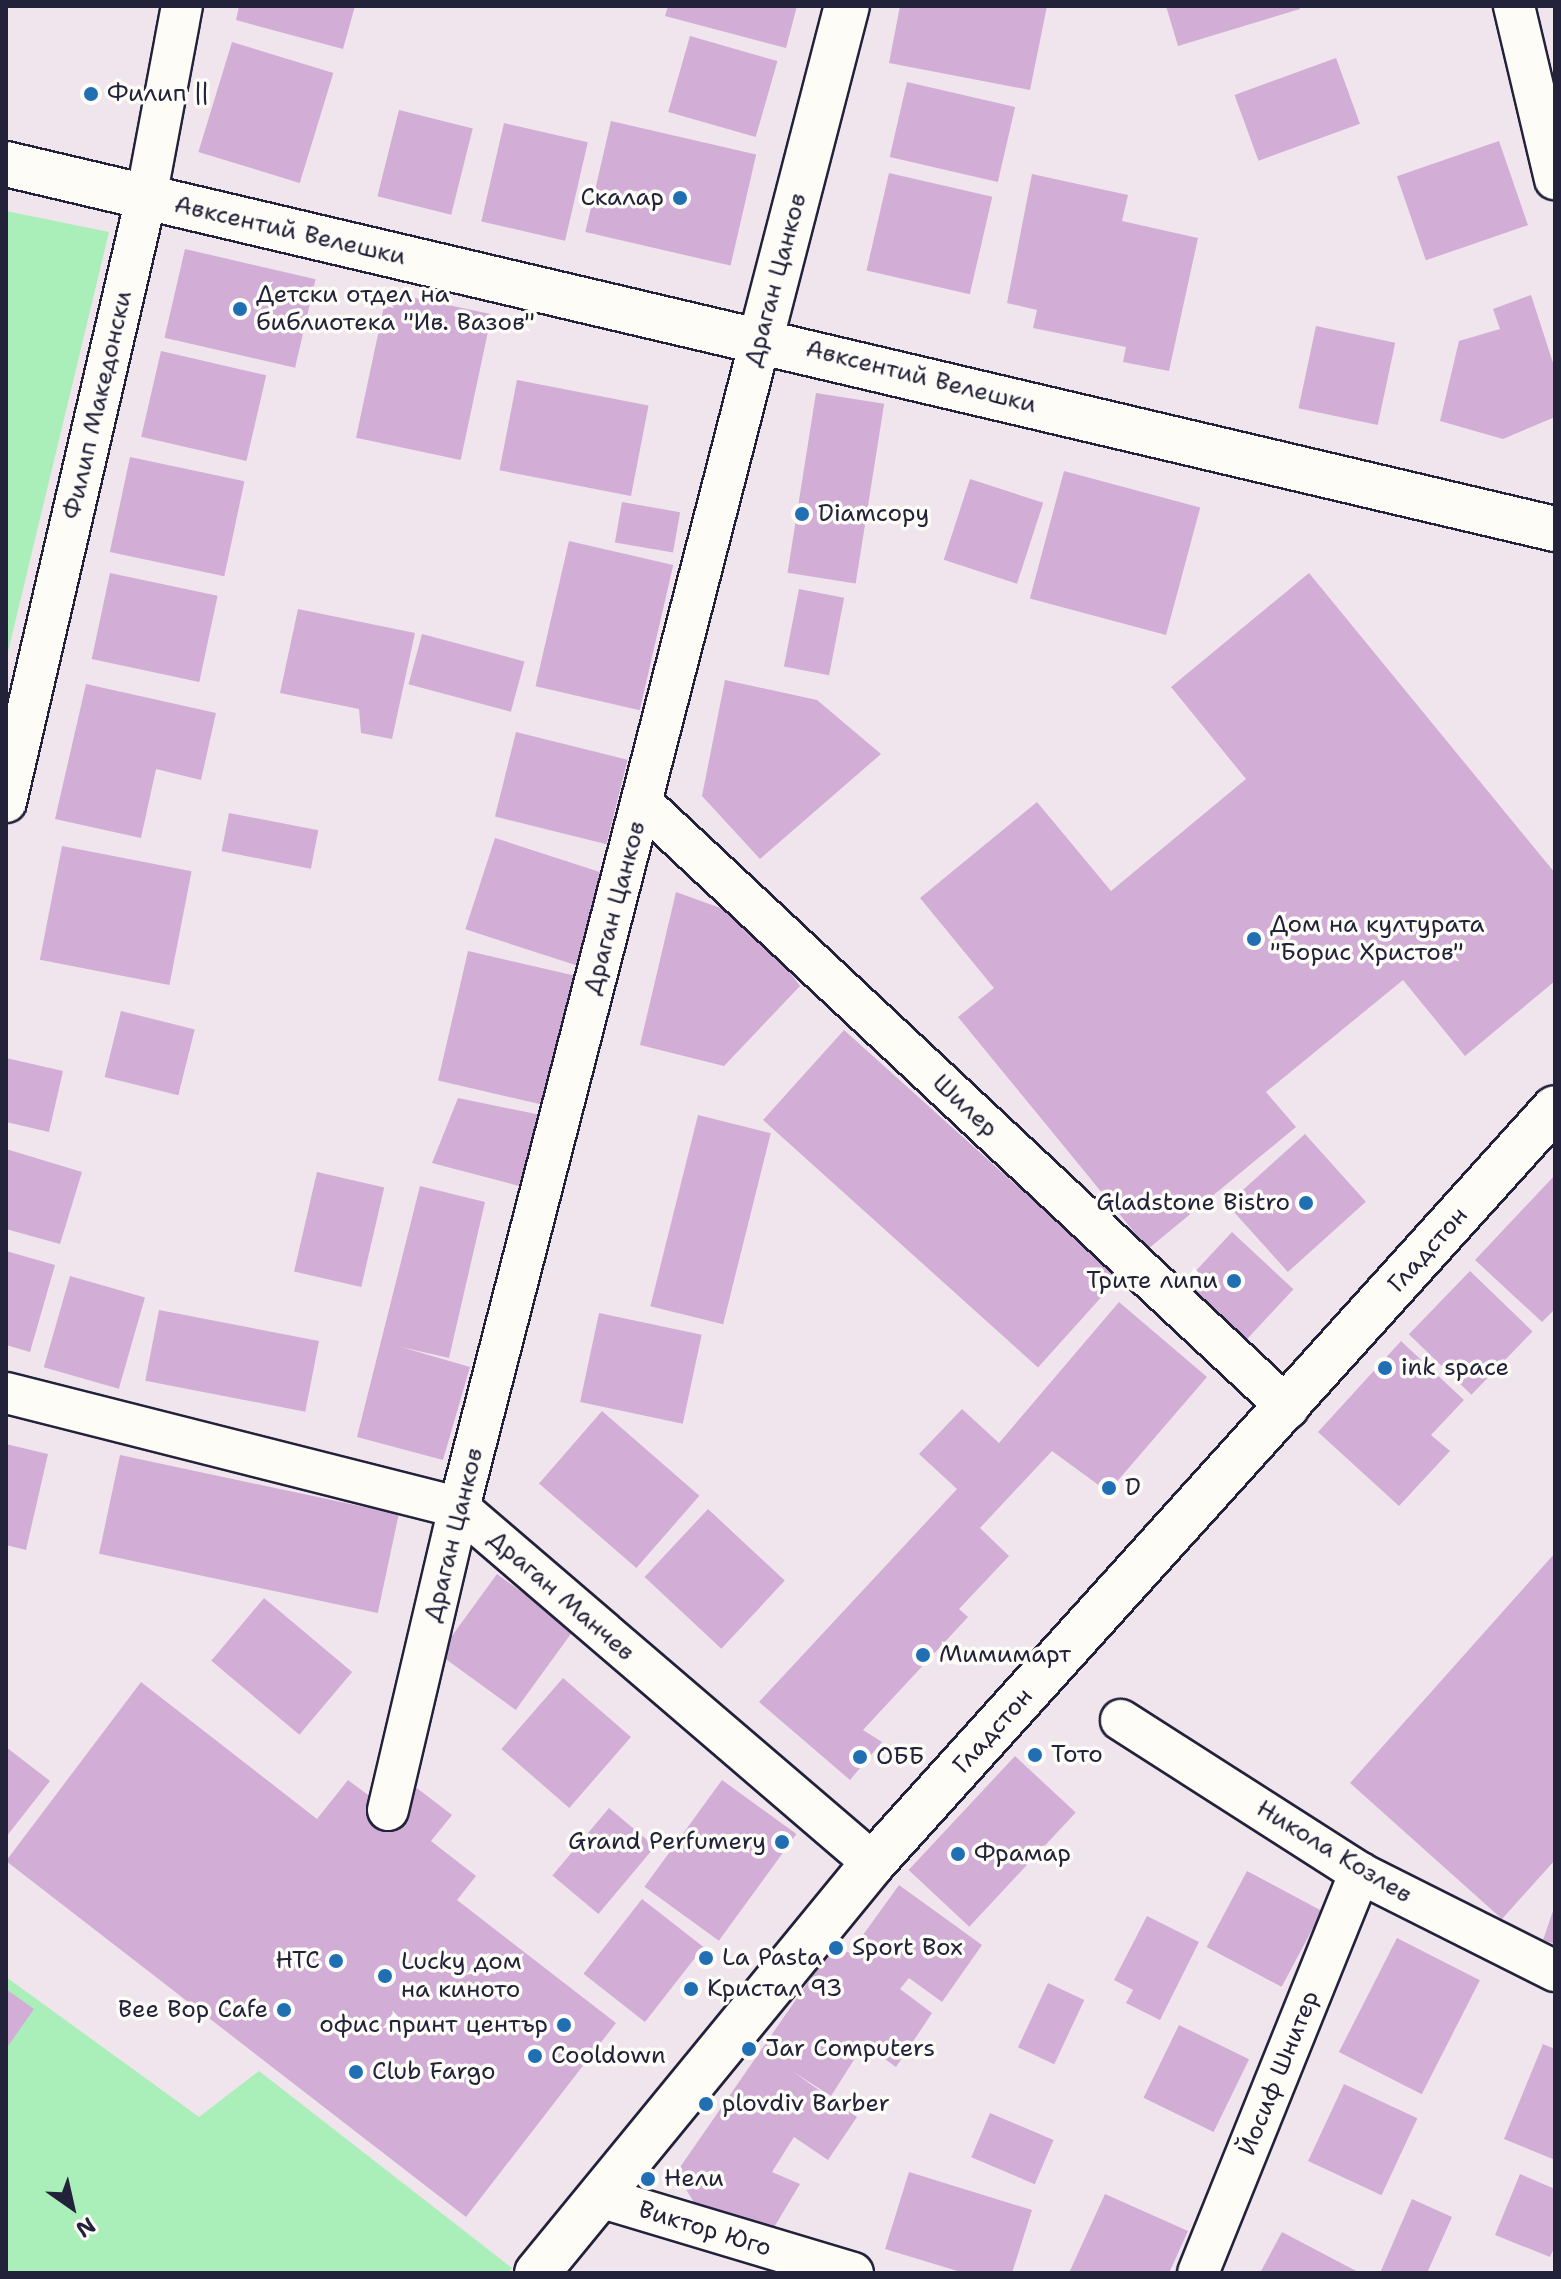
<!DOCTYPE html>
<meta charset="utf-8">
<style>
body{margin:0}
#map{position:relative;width:1561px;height:2279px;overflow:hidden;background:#f0e5ed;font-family:"Shantell Sans",sans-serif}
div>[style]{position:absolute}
.green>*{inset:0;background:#aaeeb9}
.building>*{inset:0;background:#d2aed7;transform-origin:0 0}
.roads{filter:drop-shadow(2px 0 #22223b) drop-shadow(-2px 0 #22223b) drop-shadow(0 2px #22223b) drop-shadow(0 -2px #22223b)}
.street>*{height:40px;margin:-20px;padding:0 20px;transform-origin:20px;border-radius:20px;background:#fdfcf7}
.secondary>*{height:44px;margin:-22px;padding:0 22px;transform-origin:22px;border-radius:22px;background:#fdfcf7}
.dots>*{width:22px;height:22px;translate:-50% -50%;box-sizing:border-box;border:4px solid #fdfcf7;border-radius:50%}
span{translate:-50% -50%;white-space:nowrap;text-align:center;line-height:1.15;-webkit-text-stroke:7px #fdfcf7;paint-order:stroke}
.poi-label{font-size:24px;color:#22223b}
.left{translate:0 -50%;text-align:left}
.right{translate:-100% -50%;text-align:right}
.street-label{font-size:24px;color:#22223b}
.frame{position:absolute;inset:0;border:8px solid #22223b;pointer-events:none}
.north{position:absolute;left:32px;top:2167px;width:80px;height:80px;-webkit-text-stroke:6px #fdfcf7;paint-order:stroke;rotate:146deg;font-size:22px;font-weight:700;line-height:32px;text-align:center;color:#22223b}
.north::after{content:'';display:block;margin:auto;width:28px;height:36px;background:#22223b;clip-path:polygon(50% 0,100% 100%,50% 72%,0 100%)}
</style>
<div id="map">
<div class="green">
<i style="clip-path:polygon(6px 211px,109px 232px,6px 660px)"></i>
<i style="clip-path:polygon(6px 1977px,199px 2117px,259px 2071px,512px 2268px,507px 2273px,6px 2273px)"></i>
</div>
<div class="building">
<i style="clip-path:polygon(239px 6px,355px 6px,343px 49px,236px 20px)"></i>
<i style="clip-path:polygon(668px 6px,797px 6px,786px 48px,665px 16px)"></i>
<i style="clip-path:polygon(900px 6px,1047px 6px,1030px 90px,889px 63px)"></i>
<i style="clip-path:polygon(1166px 6px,1299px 6px,1300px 9px,1178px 46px)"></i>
<i style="left:690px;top:36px;width:91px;height:79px;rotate:16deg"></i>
<i style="left:232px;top:42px;width:106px;height:115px;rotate:17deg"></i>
<i style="left:1336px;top:58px;width:70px;height:108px;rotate:70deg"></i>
<i style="left:907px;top:82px;width:111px;height:77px;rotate:13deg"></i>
<i style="left:399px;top:110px;width:76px;height:89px;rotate:14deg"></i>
<i style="left:611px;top:121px;width:149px;height:114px;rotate:13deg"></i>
<i style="left:504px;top:123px;width:86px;height:101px;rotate:13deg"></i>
<i style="left:1499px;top:141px;width:89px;height:108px;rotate:71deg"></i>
<i style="left:889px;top:173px;width:106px;height:100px;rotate:13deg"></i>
<i style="clip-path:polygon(1032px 174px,1128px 195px,1122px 221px,1198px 238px,1169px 371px,1123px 362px,1126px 347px,1033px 328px,1037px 310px,1007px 303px)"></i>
<i style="left:185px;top:249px;width:134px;height:91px;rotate:13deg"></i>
<i style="left:387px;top:292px;width:107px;height:149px;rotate:12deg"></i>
<i style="clip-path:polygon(1531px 295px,1555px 369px,1555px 417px,1503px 439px,1440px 421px,1459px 341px,1500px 329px,1493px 309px)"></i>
<i style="left:1316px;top:326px;width:81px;height:84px;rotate:12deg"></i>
<i style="left:161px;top:351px;width:108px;height:88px;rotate:13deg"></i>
<i style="left:517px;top:380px;width:134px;height:92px;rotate:11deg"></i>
<i style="left:816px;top:393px;width:69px;height:182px;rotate:9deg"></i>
<i style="left:130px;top:457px;width:117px;height:97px;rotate:12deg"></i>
<i style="left:1064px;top:471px;width:141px;height:132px;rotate:15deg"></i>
<i style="left:970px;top:479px;width:77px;height:85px;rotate:18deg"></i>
<i style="left:622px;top:502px;width:59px;height:41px;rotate:10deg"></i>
<i style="left:569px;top:541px;width:107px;height:149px;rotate:13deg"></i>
<i style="left:110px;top:573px;width:110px;height:88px;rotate:12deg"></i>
<i style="clip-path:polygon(1309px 573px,1555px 873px,1555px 981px,1465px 1056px,1403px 980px,1266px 1092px,1296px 1127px,1148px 1249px,958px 1017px,994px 988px,920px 898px,1037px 802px,1111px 891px,1246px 779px,1171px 687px)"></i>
<i style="left:799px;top:589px;width:46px;height:79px;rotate:11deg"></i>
<i style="clip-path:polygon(298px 609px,415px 633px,392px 739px,361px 733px,359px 709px,280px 693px)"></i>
<i style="left:422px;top:634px;width:106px;height:52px;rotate:15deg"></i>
<i style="clip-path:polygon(725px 680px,817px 700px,881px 754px,760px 859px,702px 796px)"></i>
<i style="clip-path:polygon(86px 684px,216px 713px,201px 780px,156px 769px,141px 838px,55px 819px)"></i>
<i style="left:516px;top:732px;width:115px;height:87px;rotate:14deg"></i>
<i style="left:229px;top:813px;width:91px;height:39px;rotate:11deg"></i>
<i style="left:495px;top:838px;width:119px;height:96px;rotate:18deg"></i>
<i style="left:62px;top:846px;width:132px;height:116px;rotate:11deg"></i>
<i style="clip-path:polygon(676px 892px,751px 919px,800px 986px,724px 1066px,640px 1045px)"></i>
<i style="left:468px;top:951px;width:111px;height:133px;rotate:13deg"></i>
<i style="left:121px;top:1011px;width:76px;height:68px;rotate:14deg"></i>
<i style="left:844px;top:1030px;width:370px;height:121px;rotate:42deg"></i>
<i style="clip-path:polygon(6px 1058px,63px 1071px,49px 1132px,6px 1122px)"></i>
<i style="clip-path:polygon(458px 1098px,541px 1115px,523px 1187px,432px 1163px)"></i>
<i style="left:698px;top:1115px;width:75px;height:197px;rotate:14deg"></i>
<i style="left:1305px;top:1134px;width:91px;height:105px;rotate:48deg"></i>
<i style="clip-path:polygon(6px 1149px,82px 1172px,60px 1244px,6px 1229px)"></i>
<i style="left:317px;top:1172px;width:69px;height:102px;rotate:13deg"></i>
<i style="clip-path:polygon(1555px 1175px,1555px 1309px,1542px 1322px,1475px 1260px)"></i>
<i style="clip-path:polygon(420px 1186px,485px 1202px,449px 1358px,401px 1347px,470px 1367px,443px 1460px,357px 1437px)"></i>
<i style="left:1232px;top:1232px;width:84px;height:74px;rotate:43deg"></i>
<i style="clip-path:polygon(6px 1251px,55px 1265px,30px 1352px,6px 1345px)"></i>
<i style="left:1470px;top:1271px;width:87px;height:88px;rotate:44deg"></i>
<i style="left:70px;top:1276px;width:78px;height:95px;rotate:16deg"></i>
<i style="clip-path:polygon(1119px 1302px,1207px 1377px,1108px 1492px,1052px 1451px,980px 1528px,1009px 1556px,959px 1609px,968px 1617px,863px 1730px,882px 1742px,850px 1780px,759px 1702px,957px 1489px,919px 1454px,962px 1409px,999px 1443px)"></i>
<i style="left:159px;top:1310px;width:163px;height:72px;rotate:11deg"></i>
<i style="left:599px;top:1313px;width:105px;height:91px;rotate:12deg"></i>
<i style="clip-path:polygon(1401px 1341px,1464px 1400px,1431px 1435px,1450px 1451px,1399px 1506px,1318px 1432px)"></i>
<i style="left:602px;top:1411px;width:129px;height:96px;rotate:41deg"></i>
<i style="clip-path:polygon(6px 1444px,48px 1454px,26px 1550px,6px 1545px)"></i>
<i style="left:120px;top:1455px;width:285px;height:101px;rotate:12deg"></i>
<i style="left:708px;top:1509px;width:105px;height:93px;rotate:43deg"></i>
<i style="clip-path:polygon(1555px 1553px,1555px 1860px,1502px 1919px,1350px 1783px)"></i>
<i style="left:497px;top:1574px;width:95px;height:99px;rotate:36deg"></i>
<i style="left:264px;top:1598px;width:115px;height:82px;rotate:40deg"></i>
<i style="left:563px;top:1678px;width:90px;height:94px;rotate:41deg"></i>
<i style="clip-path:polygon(141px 1682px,317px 1819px,348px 1780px,388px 1810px,409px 1782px,452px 1815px,431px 1841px,476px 1876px,457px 1900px,616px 2023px,466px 2217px,6px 1861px)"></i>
<i style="clip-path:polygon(6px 1747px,50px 1781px,6px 1837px)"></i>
<i style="left:1015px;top:1756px;width:83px;height:156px;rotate:43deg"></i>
<i style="left:722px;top:1780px;width:92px;height:132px;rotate:36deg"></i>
<i style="left:609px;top:1808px;width:60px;height:88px;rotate:40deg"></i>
<i style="left:1247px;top:1871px;width:85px;height:86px;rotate:28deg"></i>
<i style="clip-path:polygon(899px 1885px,982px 1945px,942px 2002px,909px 1978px,900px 1989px,932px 2013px,896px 2067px,864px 2044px,831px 2096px,792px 2071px,857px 2117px,828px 2160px,794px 2137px,772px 2172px,800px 2184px,770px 2234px,698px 2209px,676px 2173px,833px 1946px,850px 1953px)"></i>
<i style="left:642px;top:1899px;width:78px;height:95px;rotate:38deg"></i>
<i style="clip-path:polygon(1555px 1905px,1555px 1944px,1543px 1940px)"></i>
<i style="clip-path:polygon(1147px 1916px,1199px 1942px,1160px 2020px,1126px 2003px,1133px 1990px,1114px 1980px)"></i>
<i style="left:1397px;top:1938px;width:93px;height:128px;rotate:27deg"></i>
<i style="left:1048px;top:1983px;width:40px;height:71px;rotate:25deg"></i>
<i style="clip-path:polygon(6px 1989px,34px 2009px,6px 2049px)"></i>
<i style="left:1179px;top:2025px;width:78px;height:81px;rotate:26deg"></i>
<i style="clip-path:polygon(1543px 2044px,1555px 2049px,1555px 2160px,1504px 2139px)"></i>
<i style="left:1344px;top:2084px;width:81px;height:85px;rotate:25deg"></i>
<i style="left:990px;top:2113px;width:69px;height:48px;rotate:23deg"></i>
<i style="clip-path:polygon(909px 2172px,1032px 2210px,1012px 2273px,964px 2273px,885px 2249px)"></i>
<i style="clip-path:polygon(1520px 2174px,1555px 2189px,1555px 2246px,1550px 2257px,1495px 2235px)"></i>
<i style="clip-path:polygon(1105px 2194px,1188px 2231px,1169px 2273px,1069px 2273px)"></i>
<i style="clip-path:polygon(1412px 2199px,1452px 2217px,1427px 2273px,1380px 2273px)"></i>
<i style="clip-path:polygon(1282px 2232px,1360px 2273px,1260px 2273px)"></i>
</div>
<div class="roads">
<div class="street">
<i style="left:1514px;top:6px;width:178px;rotate:76.7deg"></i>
<i style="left:6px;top:802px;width:620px;rotate:-76.95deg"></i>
<i style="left:146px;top:198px;width:195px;rotate:-79.4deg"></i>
<i style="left:643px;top:804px;width:884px;rotate:43.12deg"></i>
<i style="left:6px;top:1393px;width:467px;rotate:14.2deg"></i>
<i style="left:459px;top:1508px;width:545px;rotate:40.61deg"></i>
<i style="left:1121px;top:1720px;width:284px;rotate:32.6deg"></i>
<i style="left:1360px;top:1873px;width:218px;rotate:26.7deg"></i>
<i style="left:388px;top:1810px;width:310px;rotate:-76.8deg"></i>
<i style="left:459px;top:1508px;width:1208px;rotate:-75.53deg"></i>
<i style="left:603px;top:2198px;width:261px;rotate:16.7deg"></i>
<i style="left:1198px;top:2273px;width:432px;rotate:-68deg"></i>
</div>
<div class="secondary">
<i style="left:6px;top:164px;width:1591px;rotate:13.26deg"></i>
<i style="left:761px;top:338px;width:343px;rotate:-75.5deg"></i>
<i style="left:537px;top:2273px;width:530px;rotate:-50.66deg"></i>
<i style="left:873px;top:1863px;width:1017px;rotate:-47.91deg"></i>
</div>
</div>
<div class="dots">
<i style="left:91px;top:94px;background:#1f6fb2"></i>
<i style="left:680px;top:198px;background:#1f6fb2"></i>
<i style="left:240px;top:309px;background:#1f6fb2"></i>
<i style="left:802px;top:514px;background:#1f6fb2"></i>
<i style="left:1254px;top:939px;background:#1f6fb2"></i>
<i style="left:1306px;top:1203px;background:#1f6fb2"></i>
<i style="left:1234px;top:1281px;background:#1f6fb2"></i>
<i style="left:1385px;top:1368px;background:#1f6fb2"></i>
<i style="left:1109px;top:1488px;background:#1f6fb2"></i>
<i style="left:923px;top:1655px;background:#1f6fb2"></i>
<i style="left:1035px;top:1755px;background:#1f6fb2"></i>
<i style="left:860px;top:1757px;background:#1f6fb2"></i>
<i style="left:782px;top:1842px;background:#1f6fb2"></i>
<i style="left:958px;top:1854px;background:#1f6fb2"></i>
<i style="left:836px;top:1948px;background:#1f6fb2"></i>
<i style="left:706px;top:1958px;background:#1f6fb2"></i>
<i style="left:336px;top:1961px;background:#1f6fb2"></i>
<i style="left:385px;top:1976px;background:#1f6fb2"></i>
<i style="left:691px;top:1989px;background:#1f6fb2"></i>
<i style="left:284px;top:2010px;background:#1f6fb2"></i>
<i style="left:564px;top:2025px;background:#1f6fb2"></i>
<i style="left:749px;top:2049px;background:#1f6fb2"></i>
<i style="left:535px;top:2056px;background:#1f6fb2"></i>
<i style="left:356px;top:2072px;background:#1f6fb2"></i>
<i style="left:706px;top:2104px;background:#1f6fb2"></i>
<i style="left:648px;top:2179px;background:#1f6fb2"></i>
</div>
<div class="poi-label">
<span class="left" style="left:107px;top:94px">Филип ||</span>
<span class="right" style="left:664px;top:198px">Скалар</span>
<span class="left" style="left:256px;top:309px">Детски отдел на<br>библиотека "Ив. Вазов"</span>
<span class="left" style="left:818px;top:514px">Diamcopy</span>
<span class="left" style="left:1270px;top:939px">Дом на културата<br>"Борис Христов"</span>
<span class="right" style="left:1290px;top:1203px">Gladstone Bistro</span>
<span class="right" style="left:1218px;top:1281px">Трите липи</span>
<span class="left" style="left:1401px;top:1368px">ink space</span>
<span class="left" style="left:1125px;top:1488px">D</span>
<span class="left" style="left:939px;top:1655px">Мимимарт</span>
<span class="left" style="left:1051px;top:1755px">Тото</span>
<span class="left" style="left:876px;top:1757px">ОББ</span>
<span class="right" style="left:766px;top:1842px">Grand Perfumery</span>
<span class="left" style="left:974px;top:1854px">Фрамар</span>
<span class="left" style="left:852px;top:1948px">Sport Box</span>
<span class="left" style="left:722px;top:1958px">La Pasta</span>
<span class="right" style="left:320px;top:1961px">НТС</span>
<span class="left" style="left:401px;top:1976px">Lucky дом<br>на киното</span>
<span class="left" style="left:707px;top:1989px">Кристал 93</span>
<span class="right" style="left:268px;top:2010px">Bee Bop Cafe</span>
<span class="right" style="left:548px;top:2025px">офис принт център</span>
<span class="left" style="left:765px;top:2049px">Jar Computers</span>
<span class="left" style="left:551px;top:2056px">Cooldown</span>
<span class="left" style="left:372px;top:2072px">Club Fargo</span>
<span class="left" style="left:722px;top:2104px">plovdiv Barber</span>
<span class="left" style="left:664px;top:2179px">Нели</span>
</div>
<div class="street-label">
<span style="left:290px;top:231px;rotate:13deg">Авксентий Велешки</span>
<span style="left:776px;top:280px;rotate:-75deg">Драган Цанков</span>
<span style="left:921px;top:377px;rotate:14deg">Авксентий Велешки</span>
<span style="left:98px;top:405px;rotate:-77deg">Филип Македонски</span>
<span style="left:615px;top:908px;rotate:-75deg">Драган Цанков</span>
<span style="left:965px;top:1106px;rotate:43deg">Шилер</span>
<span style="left:1428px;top:1250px;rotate:-48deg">Гладстон</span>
<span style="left:454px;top:1535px;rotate:-76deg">Драган Цанков</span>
<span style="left:561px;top:1596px;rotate:41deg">Драган Манчев</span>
<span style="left:993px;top:1731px;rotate:-48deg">Гладстон</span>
<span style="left:1334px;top:1852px;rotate:31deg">Никола Козлев</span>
<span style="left:1279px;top:2073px;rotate:-68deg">Йосиф Шнитер</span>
<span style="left:705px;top:2229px;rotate:17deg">Виктор Юго</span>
</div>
<div class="frame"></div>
<div class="north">N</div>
</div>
